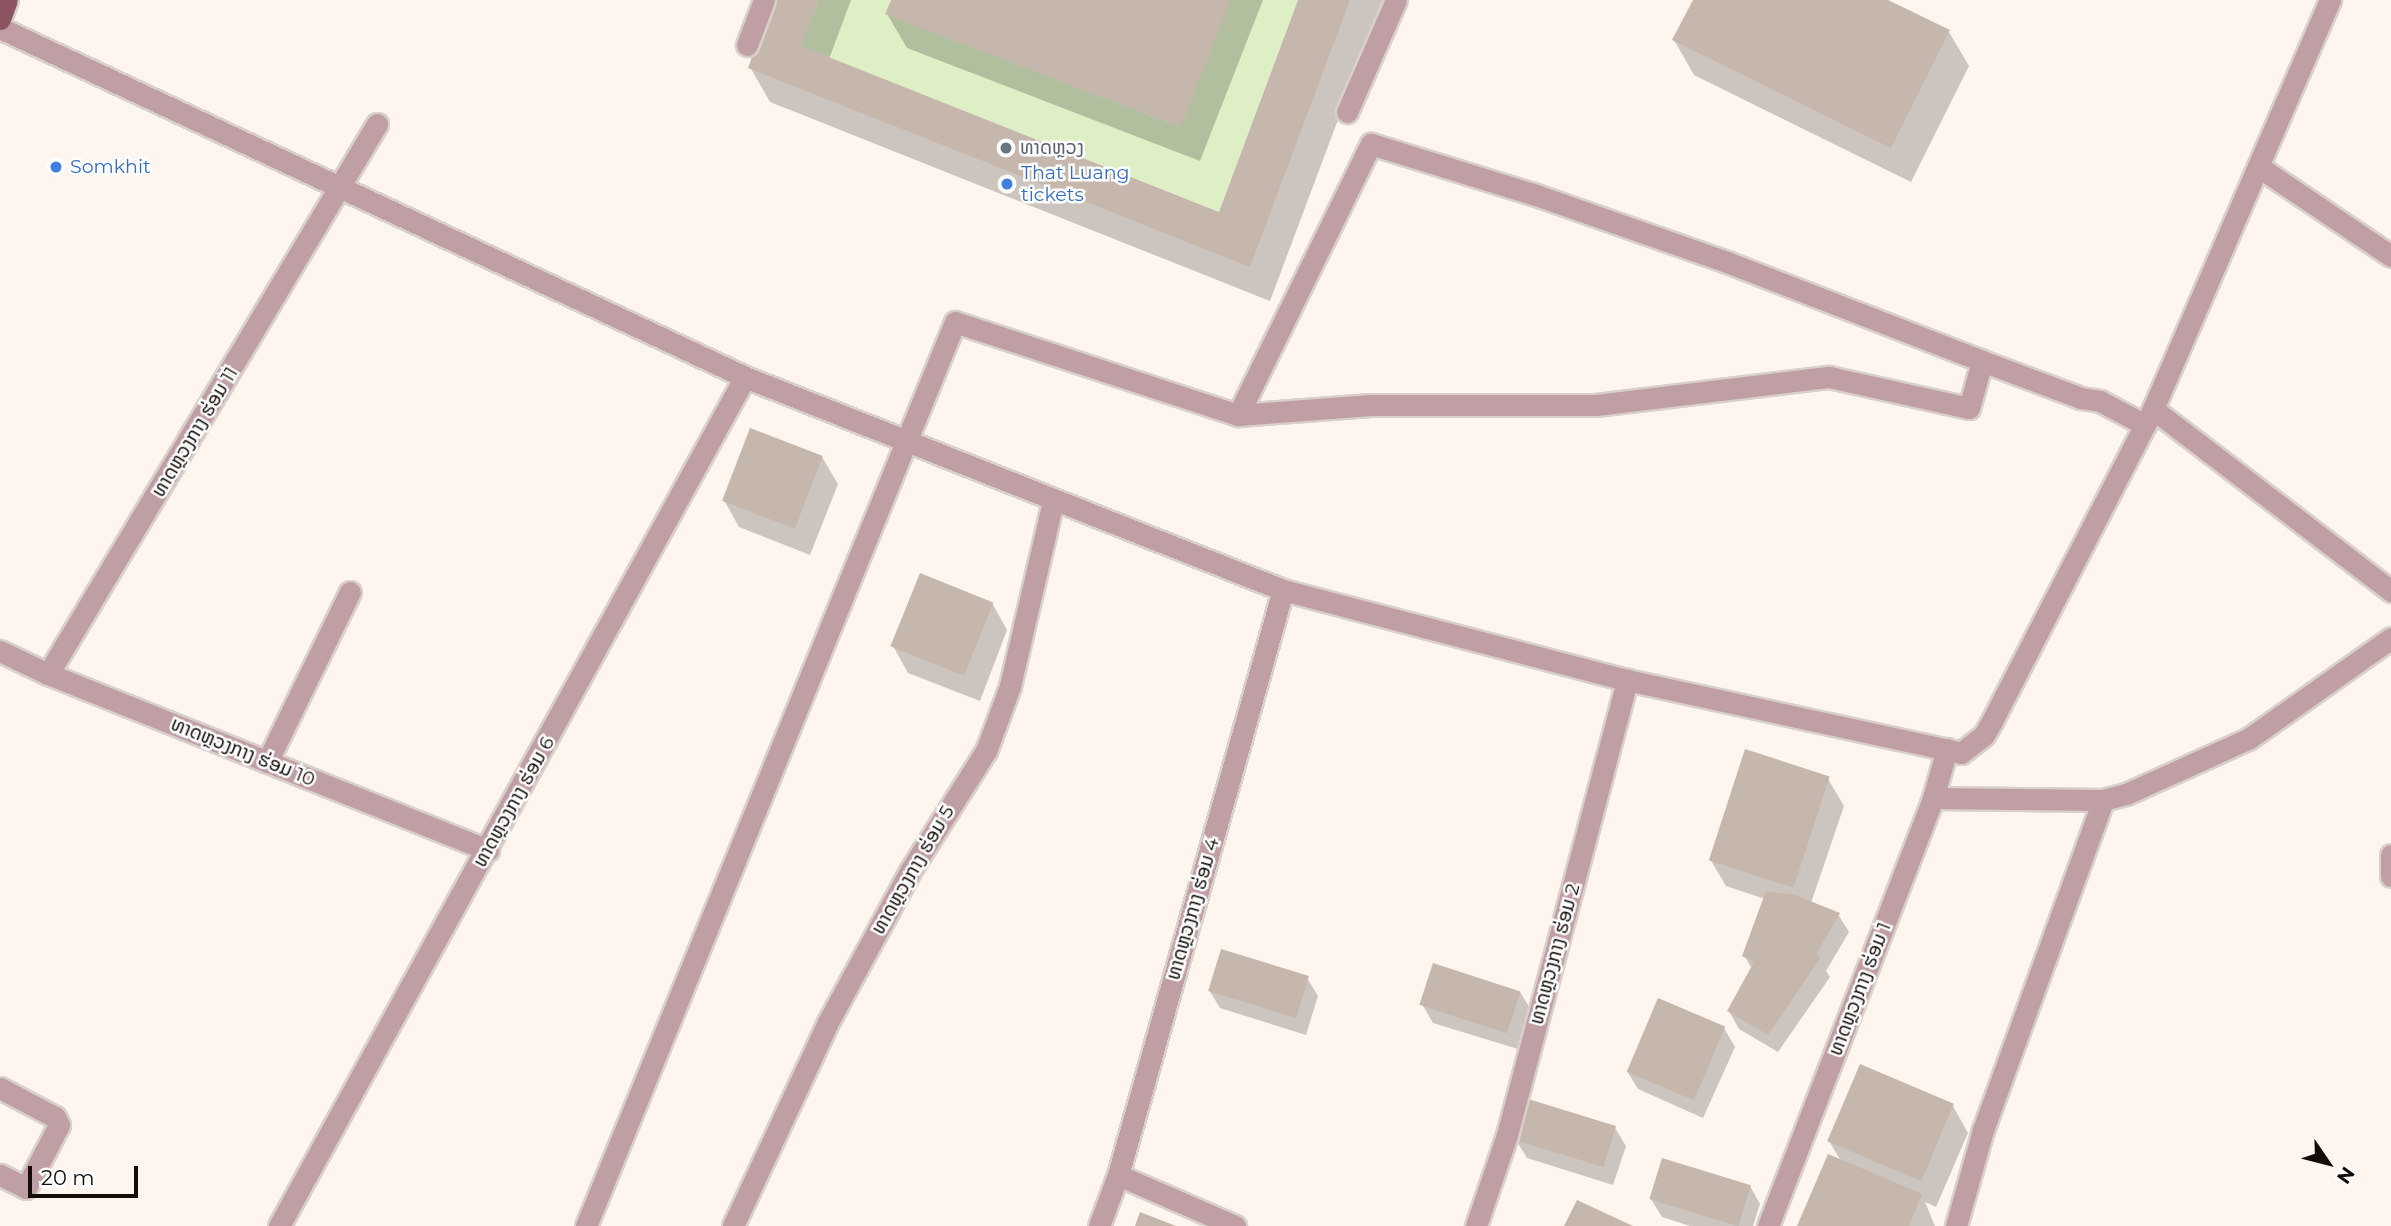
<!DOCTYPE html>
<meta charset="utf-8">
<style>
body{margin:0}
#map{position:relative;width:2391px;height:1226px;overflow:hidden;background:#fff5ef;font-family:Montserrat,"Noto Sans Lao",sans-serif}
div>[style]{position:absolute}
.green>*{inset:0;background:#deefc6}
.shadow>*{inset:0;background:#0003}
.building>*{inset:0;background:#c5b7ac;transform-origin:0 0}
.roads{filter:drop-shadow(2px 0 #d9d0ca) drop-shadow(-2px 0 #d9d0ca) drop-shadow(0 2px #d9d0ca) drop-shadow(0 -2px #d9d0ca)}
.minor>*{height:21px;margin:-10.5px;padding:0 10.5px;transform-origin:10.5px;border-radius:10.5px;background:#bf9ea4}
.major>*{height:21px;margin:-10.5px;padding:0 10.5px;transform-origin:10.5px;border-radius:10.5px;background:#8b5460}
.dots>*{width:19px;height:19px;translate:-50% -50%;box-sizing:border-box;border:4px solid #fff;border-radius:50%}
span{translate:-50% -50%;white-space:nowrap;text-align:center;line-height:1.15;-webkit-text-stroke:5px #fff;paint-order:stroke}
.worship-label{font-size:19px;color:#5b616d}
.left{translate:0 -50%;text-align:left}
.shop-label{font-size:19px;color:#366cbe}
.street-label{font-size:19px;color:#120d09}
.north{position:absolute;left:2293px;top:1128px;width:70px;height:70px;-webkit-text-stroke:5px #fff;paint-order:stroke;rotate:125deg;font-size:19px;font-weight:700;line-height:28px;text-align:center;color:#120d09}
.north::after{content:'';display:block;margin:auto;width:24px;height:32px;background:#120d09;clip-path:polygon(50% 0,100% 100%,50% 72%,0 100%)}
.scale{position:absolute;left:28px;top:1166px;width:110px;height:32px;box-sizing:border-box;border:4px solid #120d09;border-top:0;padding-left:9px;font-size:21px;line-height:24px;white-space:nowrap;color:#120d09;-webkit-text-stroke:5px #fff;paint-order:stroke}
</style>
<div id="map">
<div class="green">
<i style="clip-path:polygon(819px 0,890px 0,886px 14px,1180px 127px,1230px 0,1298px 0,1219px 212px,801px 46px)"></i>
</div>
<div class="shadow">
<i style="clip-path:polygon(775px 0,851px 0,829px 59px,1220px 214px,1300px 0,1383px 0,1270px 301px,770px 102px,750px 67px)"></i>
<i style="clip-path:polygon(892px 0,1263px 0,1200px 161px,907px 48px,887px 14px)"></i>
<i style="clip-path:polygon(1695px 0,1885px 0,1949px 32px,1969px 66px,1911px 182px,1694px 75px,1674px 40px)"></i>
<i style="clip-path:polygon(822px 457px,838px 484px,810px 555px,739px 527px,724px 500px)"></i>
<i style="clip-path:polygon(992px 603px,1007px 630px,980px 701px,908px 673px,893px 646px)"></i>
<i style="clip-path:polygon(1828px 779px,1844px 806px,1811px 903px,1838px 914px,1849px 932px,1826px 971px,1830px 977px,1778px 1052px,1739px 1029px,1729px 1011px,1752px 969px,1744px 955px,1765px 899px,1726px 886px,1710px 859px)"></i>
<i style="clip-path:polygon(1307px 978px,1318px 996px,1306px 1035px,1220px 1008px,1209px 990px)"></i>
<i style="clip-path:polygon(1520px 992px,1531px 1010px,1518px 1049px,1433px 1023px,1422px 1004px)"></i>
<i style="clip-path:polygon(1724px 1028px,1735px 1047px,1703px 1118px,1638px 1089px,1627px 1071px)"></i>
<i style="clip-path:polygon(1953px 1106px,1968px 1133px,1936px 1207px,1925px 1202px,1935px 1226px,1799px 1226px,1841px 1161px,1829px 1141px)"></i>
<i style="clip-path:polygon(1615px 1128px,1626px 1146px,1613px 1185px,1527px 1158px,1516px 1140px)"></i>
<i style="clip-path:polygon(1750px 1186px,1760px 1204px,1753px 1226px,1690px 1226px,1662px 1217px,1651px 1199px)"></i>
</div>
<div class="building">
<i style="clip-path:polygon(773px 0,819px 0,801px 46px,1219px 212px,1298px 0,1350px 0,1250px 267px,748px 68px)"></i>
<i style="clip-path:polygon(891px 0,1230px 0,1181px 127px,885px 14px)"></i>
<i style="clip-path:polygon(1693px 0,1888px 0,1950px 30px,1891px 148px,1672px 40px)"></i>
<i style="left:750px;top:428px;width:78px;height:78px;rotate:21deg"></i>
<i style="left:920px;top:573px;width:79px;height:79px;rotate:22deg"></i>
<i style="left:1745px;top:749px;width:89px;height:117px;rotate:18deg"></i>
<i style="clip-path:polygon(1766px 891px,1795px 895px,1840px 913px,1816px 954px,1820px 958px,1768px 1035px,1727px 1011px,1754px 962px,1742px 956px)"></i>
<i style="left:1221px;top:949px;width:92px;height:44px;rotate:17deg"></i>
<i style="left:1433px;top:963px;width:92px;height:44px;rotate:18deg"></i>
<i style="left:1658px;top:998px;width:73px;height:80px;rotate:23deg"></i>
<i style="left:1860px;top:1064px;width:102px;height:84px;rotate:23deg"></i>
<i style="left:1528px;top:1099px;width:92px;height:43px;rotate:17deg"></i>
<i style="clip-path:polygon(1828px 1154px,1922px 1194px,1909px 1226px,1797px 1226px)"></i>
<i style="left:1662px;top:1158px;width:93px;height:43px;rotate:17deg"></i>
<i style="clip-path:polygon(1577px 1200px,1633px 1226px,1564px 1226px)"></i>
<i style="clip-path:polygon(1140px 1212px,1176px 1226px,1135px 1226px)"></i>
</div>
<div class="roads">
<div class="minor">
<i style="left:0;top:28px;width:823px;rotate:25.1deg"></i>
<i style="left:745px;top:377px;width:579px;rotate:21.6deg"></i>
<i style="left:1283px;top:590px;width:356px;rotate:14.7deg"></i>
<i style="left:1627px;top:680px;width:342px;rotate:12.3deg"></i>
<i style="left:1961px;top:753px;width:29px;rotate:-38deg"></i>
<i style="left:1984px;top:735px;width:16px;rotate:-60deg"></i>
<i style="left:1992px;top:721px;width:351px;rotate:-62.7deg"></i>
<i style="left:2153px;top:409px;width:446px;rotate:-66.6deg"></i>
<i style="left:747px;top:45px;width:48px;rotate:-69.3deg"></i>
<i style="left:1347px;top:112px;width:122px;rotate:-66.4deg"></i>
<i style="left:2259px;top:167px;width:159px;rotate:34deg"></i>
<i style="left:2153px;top:409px;width:300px;rotate:37.4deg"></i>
<i style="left:1238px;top:415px;width:302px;rotate:-63.9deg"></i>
<i style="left:1371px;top:144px;width:170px;rotate:17.2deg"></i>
<i style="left:1533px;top:194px;width:206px;rotate:19.3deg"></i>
<i style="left:1727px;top:262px;width:274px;rotate:21.2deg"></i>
<i style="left:1982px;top:361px;width:106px;rotate:20.5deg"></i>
<i style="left:2081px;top:398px;width:19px;rotate:9deg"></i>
<i style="left:2100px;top:401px;width:51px;rotate:28.1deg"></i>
<i style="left:0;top:651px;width:53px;rotate:25.6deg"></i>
<i style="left:48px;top:674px;width:474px;rotate:21.8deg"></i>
<i style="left:48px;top:674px;width:641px;rotate:-59.11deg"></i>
<i style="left:267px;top:762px;width:189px;rotate:-64deg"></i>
<i style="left:1933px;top:798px;width:170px;rotate:0.7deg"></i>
<i style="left:2103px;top:800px;width:24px;rotate:-15deg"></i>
<i style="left:2126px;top:794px;width:134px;rotate:-24.3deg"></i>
<i style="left:2248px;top:739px;width:175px;rotate:-35.2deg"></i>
<i style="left:2391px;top:855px;width:21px;rotate:90deg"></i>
<i style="left:0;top:1088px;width:62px;rotate:27.8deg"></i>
<i style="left:55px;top:1117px;width:9px;rotate:63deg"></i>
<i style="left:59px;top:1125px;width:71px;rotate:117.6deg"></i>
<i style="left:26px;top:1188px;width:29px;rotate:-153deg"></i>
<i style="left:1118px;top:1175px;width:128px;rotate:23.6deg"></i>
<i style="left:279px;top:1226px;width:968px;rotate:-61.24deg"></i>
<i style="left:586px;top:1226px;width:976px;rotate:-67.8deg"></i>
<i style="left:955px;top:322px;width:298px;rotate:18.2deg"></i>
<i style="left:1238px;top:415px;width:133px;rotate:-4.3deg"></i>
<i style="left:1371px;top:405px;width:225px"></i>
<i style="left:1596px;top:405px;width:235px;rotate:-6.9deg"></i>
<i style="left:1829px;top:377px;width:143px;rotate:12.5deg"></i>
<i style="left:1969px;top:408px;width:49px;rotate:-74.5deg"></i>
<i style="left:733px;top:1226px;width:223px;rotate:-65deg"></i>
<i style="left:827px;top:1024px;width:174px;rotate:-61.5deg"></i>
<i style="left:910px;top:871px;width:142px;rotate:-57.7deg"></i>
<i style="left:986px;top:751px;width:69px;rotate:-69.7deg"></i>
<i style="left:1010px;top:686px;width:190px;rotate:-76.9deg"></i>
<i style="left:1099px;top:1226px;width:54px;rotate:-69.6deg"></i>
<i style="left:1118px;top:1175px;width:608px;rotate:-74.25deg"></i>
<i style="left:1476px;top:1226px;width:96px;rotate:-71.2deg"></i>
<i style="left:1507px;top:1135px;width:471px;rotate:-75.2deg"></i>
<i style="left:1768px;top:1226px;width:459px;rotate:-68.9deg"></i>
<i style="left:1933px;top:798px;width:51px;rotate:-74.1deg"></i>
<i style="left:1956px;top:1226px;width:100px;rotate:-74.3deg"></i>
<i style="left:1983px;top:1130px;width:351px;rotate:-70deg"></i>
</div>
<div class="major">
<i style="left:0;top:19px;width:20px;rotate:-70deg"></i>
</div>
</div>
<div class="dots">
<i style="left:1006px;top:148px;background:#6b7280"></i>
<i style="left:56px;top:167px;background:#3f7fe0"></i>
<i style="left:1007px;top:184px;background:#3f7fe0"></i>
</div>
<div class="worship-label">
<span class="left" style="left:1020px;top:148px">ທາດຫຼວງ</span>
</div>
<div class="shop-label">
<span class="left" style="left:70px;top:167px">Somkhit</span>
<span class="left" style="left:1021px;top:184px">That Luang<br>tickets</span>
</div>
<div class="street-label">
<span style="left:195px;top:432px;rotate:-59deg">ທາດຫຼວງກາງ ຮ່ອມ 11</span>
<span style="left:243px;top:752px;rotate:22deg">ທາດຫຼວງກາງ ຮ່ອມ 10</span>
<span style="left:514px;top:802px;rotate:-61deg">ທາດຫຼວງກາງ ຮ່ອມ 6</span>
<span style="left:913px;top:870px;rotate:-60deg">ທາດຫຼວງກາງ ຮ່ອມ 5</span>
<span style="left:1193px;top:909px;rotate:-74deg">ທາດຫຼວງກາງ ຮ່ອມ 4</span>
<span style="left:1555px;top:954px;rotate:-75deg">ທາດຫຼວງກາງ ຮ່ອມ 2</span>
<span style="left:1860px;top:989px;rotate:-69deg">ທາດຫຼວງກາງ ຮ່ອມ 1</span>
</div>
<div class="north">N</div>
<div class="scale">20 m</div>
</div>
